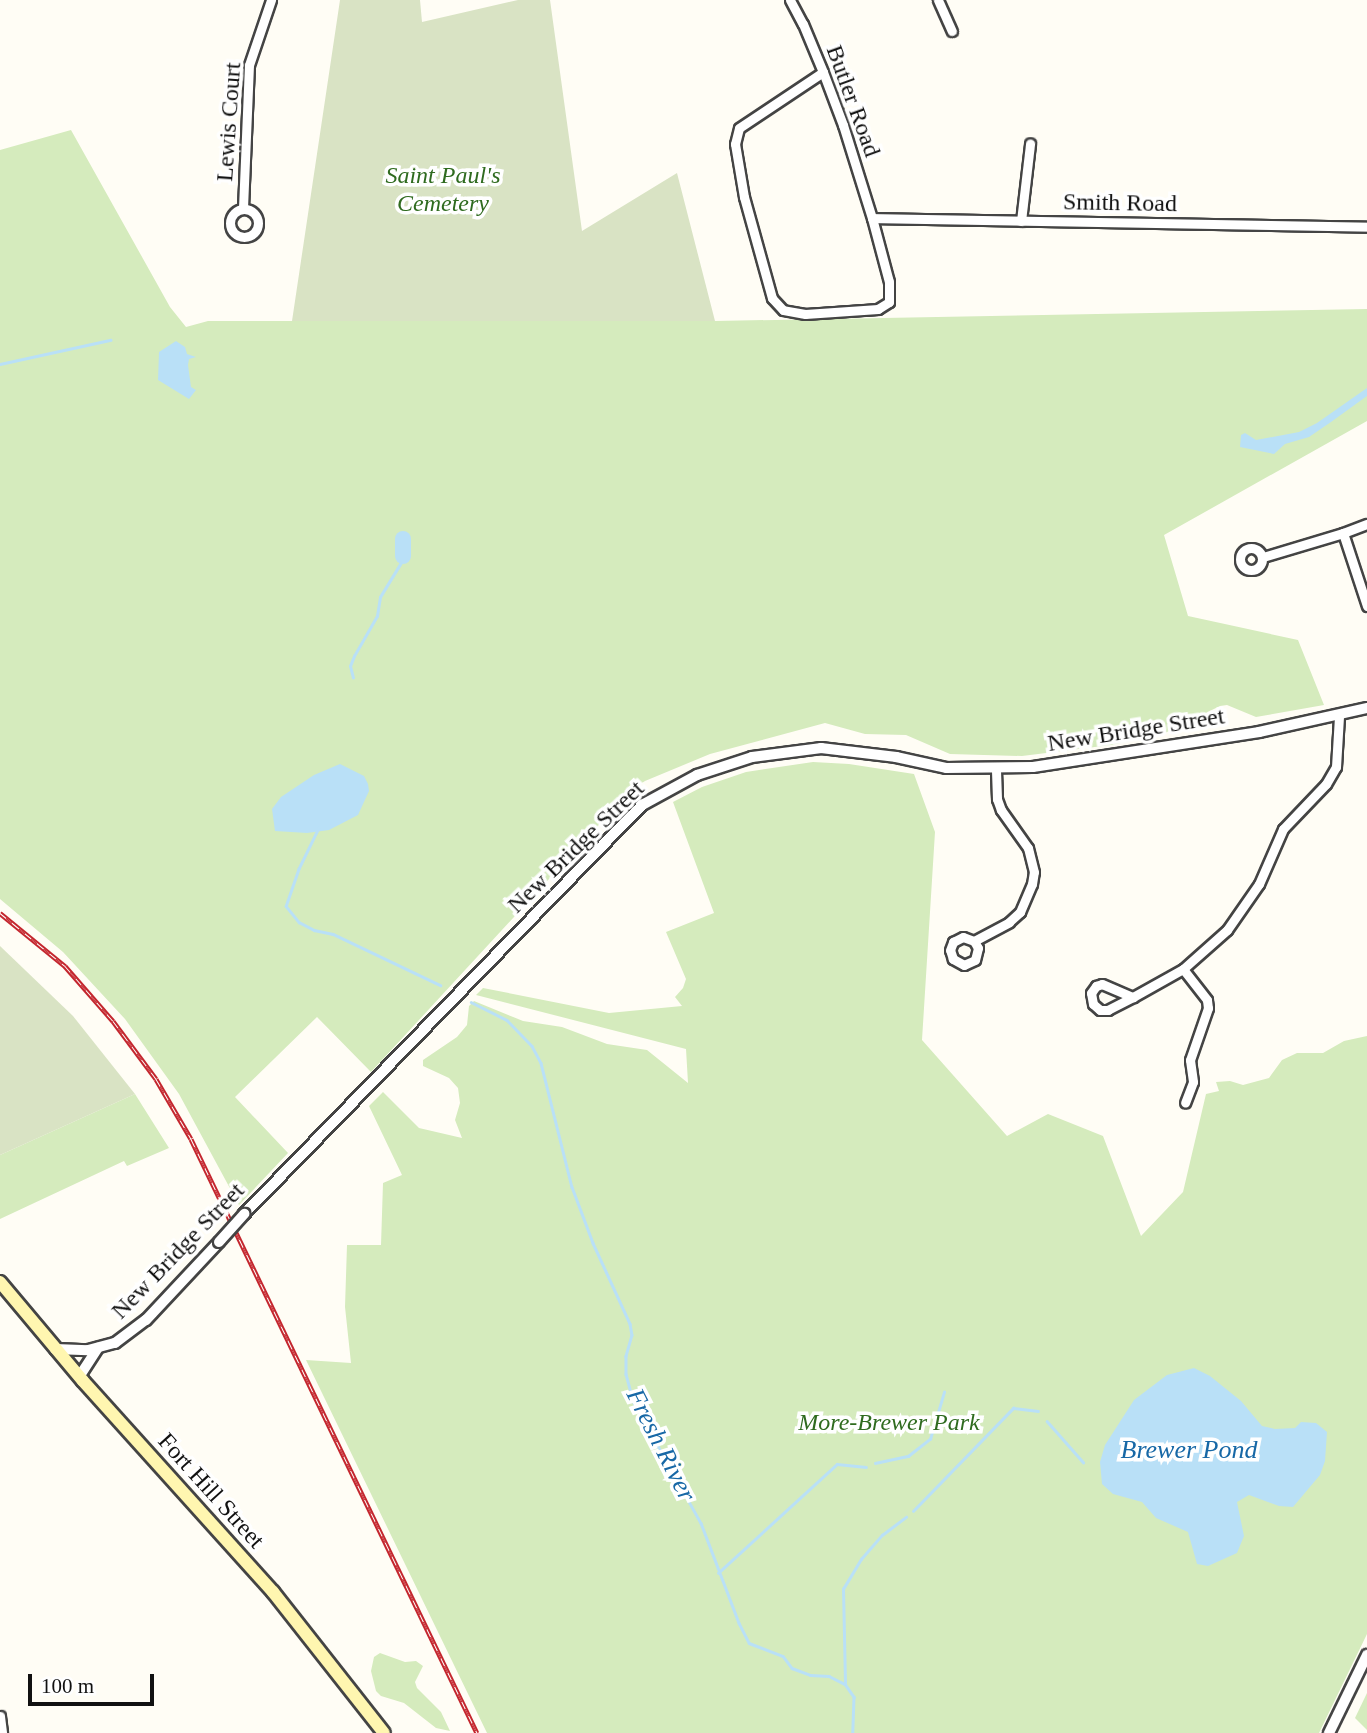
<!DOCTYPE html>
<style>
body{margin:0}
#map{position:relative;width:1367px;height:1733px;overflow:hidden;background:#fffdf5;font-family:Georgia,serif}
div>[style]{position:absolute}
.green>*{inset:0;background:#d5ebbd}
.cemetery>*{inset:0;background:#d9e3c4}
.water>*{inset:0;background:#b9e0f7}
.stream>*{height:2.5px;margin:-1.25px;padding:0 1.25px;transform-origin:1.25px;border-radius:1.25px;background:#b9e0f7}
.river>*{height:16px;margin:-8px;padding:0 8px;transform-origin:8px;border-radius:8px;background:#b9e0f7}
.roads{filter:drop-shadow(2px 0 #444) drop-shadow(-2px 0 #444) drop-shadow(0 2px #444) drop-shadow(0 -2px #444)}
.minor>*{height:9px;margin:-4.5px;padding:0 4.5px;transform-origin:4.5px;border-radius:4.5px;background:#fff}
.minor>.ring{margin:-4.5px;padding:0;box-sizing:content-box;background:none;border:9px solid #fff;border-radius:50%}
.tertiary>*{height:10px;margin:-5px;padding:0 5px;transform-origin:5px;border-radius:5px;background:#fff}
.secondary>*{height:12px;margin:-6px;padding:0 6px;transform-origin:6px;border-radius:6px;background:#fff6b0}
.rail>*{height:5px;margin-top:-2.5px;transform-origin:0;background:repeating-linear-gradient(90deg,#fff 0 8px,#c4262e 0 16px);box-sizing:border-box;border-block:2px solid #c4262e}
.bridges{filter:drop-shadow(2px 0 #444) drop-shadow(-2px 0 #444) drop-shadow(0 2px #444) drop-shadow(0 -2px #444)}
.tertiary-bridge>*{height:10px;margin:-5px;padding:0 5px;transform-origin:5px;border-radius:5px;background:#fff}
span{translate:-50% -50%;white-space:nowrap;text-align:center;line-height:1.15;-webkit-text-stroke:7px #fff;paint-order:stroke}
.street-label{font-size:24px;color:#111}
.park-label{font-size:24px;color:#2f6b1f;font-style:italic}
.water-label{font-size:26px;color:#1768a6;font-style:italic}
.scale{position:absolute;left:28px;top:1674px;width:126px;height:32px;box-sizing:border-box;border:4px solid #111;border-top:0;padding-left:9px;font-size:21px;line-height:24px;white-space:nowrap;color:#111;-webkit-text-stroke:5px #fff;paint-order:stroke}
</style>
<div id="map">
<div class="green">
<i style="clip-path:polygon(71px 130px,170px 307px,186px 327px,208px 321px,715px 321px,1367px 309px,1367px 421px,1164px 535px,1188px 616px,1298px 640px,1324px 705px,1256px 717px,1227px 705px,1220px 706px,1163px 734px,1111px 745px,1022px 756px,950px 754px,906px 735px,865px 734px,825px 723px,710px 754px,645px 781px,631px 790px,371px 1072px,317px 1017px,235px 1097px,288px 1153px,239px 1205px,179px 1094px,125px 1019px,63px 952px,0 899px,0 150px)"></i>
<i style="clip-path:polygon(813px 762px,849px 764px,914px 774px,935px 832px,922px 1040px,1007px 1136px,1048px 1114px,1103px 1136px,1141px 1236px,1183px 1192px,1206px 1094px,1219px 1091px,1216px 1082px,1230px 1081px,1243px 1085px,1269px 1078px,1282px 1060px,1297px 1053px,1323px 1053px,1344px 1041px,1367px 1036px,1367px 1634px,1319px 1733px,487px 1733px,306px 1360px,351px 1363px,345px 1307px,347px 1245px,381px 1245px,383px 1183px,402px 1175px,369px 1106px,383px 1092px,419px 1128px,462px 1138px,455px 1120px,460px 1103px,458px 1088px,449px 1078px,423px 1066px,423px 1060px,457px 1037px,467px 1025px,469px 1006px,474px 1001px,523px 1021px,562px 1027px,607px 1044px,647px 1050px,688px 1083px,686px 1049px,476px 995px,483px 988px,609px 1013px,682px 1006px,675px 997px,683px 988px,686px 979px,666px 932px,714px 913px,673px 802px,702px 787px,746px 772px)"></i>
<i style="clip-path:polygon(135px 1094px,169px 1148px,127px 1166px,124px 1161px,0 1219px,0 1155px)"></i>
<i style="clip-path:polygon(380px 1653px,405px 1662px,416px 1661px,423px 1666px,415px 1682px,417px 1688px,441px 1712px,450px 1731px,436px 1728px,404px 1703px,381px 1696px,376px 1691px,371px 1671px,374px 1657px)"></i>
<i style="clip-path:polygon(1367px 1693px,1367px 1730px,1355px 1718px)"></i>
</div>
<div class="cemetery">
<i style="clip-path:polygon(340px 0,420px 0,422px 22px,518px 0,550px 0,582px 231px,677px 173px,715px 321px,292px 321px)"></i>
<i style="clip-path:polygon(0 946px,73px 1016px,135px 1094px,0 1155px)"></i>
</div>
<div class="water">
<i style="clip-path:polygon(176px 341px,185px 347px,187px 354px,196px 357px,189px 359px,188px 365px,191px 387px,196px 390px,189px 399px,158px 380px,159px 352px)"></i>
<i style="clip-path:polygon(1367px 388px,1367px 396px,1331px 422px,1309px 437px,1285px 444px,1274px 454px,1240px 447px,1241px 435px,1245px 433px,1256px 440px,1299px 432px,1317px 423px)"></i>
<i style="clip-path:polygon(340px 764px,364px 776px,368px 784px,369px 791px,358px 815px,329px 830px,307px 833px,275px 831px,272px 809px,281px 797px,314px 775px)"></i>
<i style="clip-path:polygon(1194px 1368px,1210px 1376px,1241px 1401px,1262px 1426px,1275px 1429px,1295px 1428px,1301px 1422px,1316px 1423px,1327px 1432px,1325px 1461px,1320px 1475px,1293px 1507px,1279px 1506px,1249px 1495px,1237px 1502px,1244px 1536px,1237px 1553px,1208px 1566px,1197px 1564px,1188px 1532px,1156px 1518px,1142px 1502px,1113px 1494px,1102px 1484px,1100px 1462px,1105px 1445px,1134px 1400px,1167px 1375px)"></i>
</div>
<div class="stream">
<i style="left:0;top:364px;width:113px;rotate:-12.3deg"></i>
<i style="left:353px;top:678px;width:12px;rotate:-104deg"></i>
<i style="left:350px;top:666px;width:11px;rotate:-68deg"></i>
<i style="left:354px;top:656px;width:46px;rotate:-60.1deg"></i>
<i style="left:377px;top:616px;width:19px;rotate:-81deg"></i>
<i style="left:380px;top:597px;width:42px;rotate:-58.6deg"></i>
<i style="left:319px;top:828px;width:46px;rotate:116deg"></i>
<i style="left:299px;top:869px;width:39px;rotate:109deg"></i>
<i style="left:286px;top:906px;width:21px;rotate:51deg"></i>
<i style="left:299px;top:922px;width:17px;rotate:28deg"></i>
<i style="left:314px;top:930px;width:19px;rotate:12deg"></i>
<i style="left:333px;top:934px;width:119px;rotate:25.5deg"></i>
<i style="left:471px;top:1002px;width:40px;rotate:26.6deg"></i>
<i style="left:507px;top:1020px;width:36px;rotate:46deg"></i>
<i style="left:532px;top:1046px;width:19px;rotate:62deg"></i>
<i style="left:541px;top:1063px;width:128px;rotate:76deg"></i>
<i style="left:572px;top:1187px;width:60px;rotate:69.4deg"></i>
<i style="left:593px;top:1243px;width:89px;rotate:65.4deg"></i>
<i style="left:630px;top:1324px;width:11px;rotate:80deg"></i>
<i style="left:632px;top:1335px;width:22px;rotate:106deg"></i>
<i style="left:626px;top:1356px;width:18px;rotate:90deg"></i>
<i style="left:626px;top:1374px;width:28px;rotate:75deg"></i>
<i style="left:633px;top:1401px;width:140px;rotate:60.9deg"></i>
<i style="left:701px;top:1523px;width:107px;rotate:69.2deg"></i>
<i style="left:739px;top:1623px;width:22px;rotate:63deg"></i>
<i style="left:749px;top:1643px;width:36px;rotate:21deg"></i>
<i style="left:783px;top:1656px;width:15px;rotate:53deg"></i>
<i style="left:792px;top:1668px;width:19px;rotate:21deg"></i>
<i style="left:810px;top:1675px;width:19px;rotate:3deg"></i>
<i style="left:829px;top:1676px;width:18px;rotate:27deg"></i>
<i style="left:845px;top:1684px;width:16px;rotate:55deg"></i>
<i style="left:854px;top:1697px;width:36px;rotate:92deg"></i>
<i style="left:1047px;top:1421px;width:55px;rotate:48.7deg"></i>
<i style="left:875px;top:1463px;width:34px;rotate:-12deg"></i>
<i style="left:908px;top:1456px;width:28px;rotate:-38deg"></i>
<i style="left:930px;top:1439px;width:49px;rotate:-73.4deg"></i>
<i style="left:913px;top:1511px;width:144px;rotate:-45.8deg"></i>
<i style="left:1013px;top:1408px;width:25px;rotate:7deg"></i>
<i style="left:718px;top:1573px;width:161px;rotate:-42.5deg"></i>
<i style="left:837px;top:1464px;width:29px;rotate:6deg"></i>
<i style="left:845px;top:1684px;width:95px;rotate:-91.2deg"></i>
<i style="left:843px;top:1589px;width:35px;rotate:-59deg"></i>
<i style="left:861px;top:1559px;width:32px;rotate:-49deg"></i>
<i style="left:882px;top:1535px;width:30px;rotate:-37deg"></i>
</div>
<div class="river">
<i style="left:403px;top:556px;width:17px;rotate:-90deg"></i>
</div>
<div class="roads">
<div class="minor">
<i style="left:790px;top:0;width:27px;rotate:62deg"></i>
<i style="left:803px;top:24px;width:52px;rotate:67.4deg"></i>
<i style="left:823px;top:72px;width:57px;rotate:69.3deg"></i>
<i style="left:843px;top:125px;width:97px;rotate:72.7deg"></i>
<i style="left:872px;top:218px;width:66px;rotate:75.1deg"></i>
<i style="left:889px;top:282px;width:20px;rotate:90deg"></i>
<i style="left:889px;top:302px;width:13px;rotate:148deg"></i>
<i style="left:878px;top:309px;width:73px;rotate:176.1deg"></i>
<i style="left:805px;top:314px;width:22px;rotate:-170deg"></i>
<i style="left:783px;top:310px;width:16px;rotate:-133deg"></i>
<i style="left:772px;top:298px;width:105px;rotate:-105.5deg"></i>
<i style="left:744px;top:197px;width:54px;rotate:-99.6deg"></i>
<i style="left:735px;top:144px;width:16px;rotate:-76deg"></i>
<i style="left:739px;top:128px;width:101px;rotate:-33.7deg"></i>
<i style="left:938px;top:0;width:34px;rotate:66deg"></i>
<i style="left:243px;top:208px;width:143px;rotate:-87.6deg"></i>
<i style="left:249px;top:65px;width:69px;rotate:-71.3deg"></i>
<i class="ring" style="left:230px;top:209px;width:19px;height:19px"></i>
<i style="left:872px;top:218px;width:495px;rotate:1deg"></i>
<i style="left:1021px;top:221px;width:78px;rotate:-83.3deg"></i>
<i style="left:1343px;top:533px;width:26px;rotate:-21deg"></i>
<i class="ring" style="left:1240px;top:548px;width:13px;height:13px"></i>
<i style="left:1263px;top:557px;width:84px;rotate:-16.7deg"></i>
<i style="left:1343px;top:533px;width:77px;rotate:71.8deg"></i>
<i style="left:974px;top:941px;width:8px;rotate:60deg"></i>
<i style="left:978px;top:948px;width:12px;rotate:104deg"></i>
<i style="left:975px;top:960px;width:12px;rotate:156deg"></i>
<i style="left:964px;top:965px;width:13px;rotate:-151deg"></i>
<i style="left:953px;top:959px;width:9px;rotate:-108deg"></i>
<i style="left:950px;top:950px;width:9px;rotate:-69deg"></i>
<i style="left:953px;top:942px;width:11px;rotate:-27deg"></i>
<i style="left:963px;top:937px;width:12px;rotate:20deg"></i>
<i style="left:974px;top:941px;width:40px;rotate:-28deg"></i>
<i style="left:1009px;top:922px;width:15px;rotate:-42deg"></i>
<i style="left:1020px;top:912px;width:30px;rotate:-67deg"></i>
<i style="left:1032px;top:884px;width:12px;rotate:-81deg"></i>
<i style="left:1034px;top:872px;width:25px;rotate:-104deg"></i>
<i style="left:1028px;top:848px;width:47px;rotate:-125.4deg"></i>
<i style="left:1001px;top:810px;width:12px;rotate:-110deg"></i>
<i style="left:997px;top:799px;width:30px;rotate:-92deg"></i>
<i style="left:1183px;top:969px;width:39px;rotate:52deg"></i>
<i style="left:1207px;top:1000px;width:8px;rotate:83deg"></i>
<i style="left:1208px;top:1008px;width:55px;rotate:109.1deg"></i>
<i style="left:1190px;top:1060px;width:22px;rotate:82deg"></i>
<i style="left:1193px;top:1082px;width:22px;rotate:111deg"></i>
<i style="left:1133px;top:997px;width:28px;rotate:153deg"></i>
<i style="left:1108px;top:1010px;width:8px;rotate:180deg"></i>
<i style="left:1100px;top:1010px;width:9px;rotate:-139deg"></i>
<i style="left:1093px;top:1004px;width:11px;rotate:-100deg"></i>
<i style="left:1091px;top:993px;width:9px;rotate:-54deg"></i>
<i style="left:1096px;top:986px;width:6px;rotate:-18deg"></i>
<i style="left:1102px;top:984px;width:34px;rotate:23deg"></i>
<i style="left:1133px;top:997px;width:57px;rotate:-29.2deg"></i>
<i style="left:1183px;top:969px;width:59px;rotate:-41.6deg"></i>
<i style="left:1227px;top:930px;width:56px;rotate:-55.2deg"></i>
<i style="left:1259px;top:884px;width:60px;rotate:-66.4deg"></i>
<i style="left:1283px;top:829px;width:62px;rotate:-46.3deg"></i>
<i style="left:1326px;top:784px;width:20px;rotate:-60deg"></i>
<i style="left:1336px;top:767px;width:51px;rotate:-86.6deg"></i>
<i style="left:0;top:1716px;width:17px;rotate:83deg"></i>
</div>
<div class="tertiary">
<i style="left:244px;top:1214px;width:571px;rotate:-45.78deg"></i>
<i style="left:642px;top:805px;width:63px;rotate:-28.6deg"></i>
<i style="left:697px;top:775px;width:58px;rotate:-18.1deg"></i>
<i style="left:752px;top:757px;width:70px;rotate:-7.4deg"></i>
<i style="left:821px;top:748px;width:76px;rotate:6.8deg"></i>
<i style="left:896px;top:757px;width:51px;rotate:12.4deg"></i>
<i style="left:946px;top:768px;width:87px;rotate:-0.7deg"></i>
<i style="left:1033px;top:767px;width:229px;rotate:-8.8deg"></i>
<i style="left:1259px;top:732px;width:111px;rotate:-12.5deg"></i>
<i style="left:55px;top:1349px;width:33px;rotate:2deg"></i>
<i style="left:88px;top:1350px;width:28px;rotate:-15deg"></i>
<i style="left:115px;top:1343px;width:39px;rotate:-37deg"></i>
<i style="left:146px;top:1320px;width:107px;rotate:-46.9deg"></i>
<i style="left:79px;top:1377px;width:35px;rotate:-57deg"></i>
<i style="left:1329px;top:1733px;width:87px;rotate:-64deg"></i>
</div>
<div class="secondary">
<i style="left:0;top:1282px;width:129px;rotate:50deg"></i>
<i style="left:83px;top:1381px;width:284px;rotate:48deg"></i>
<i style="left:273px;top:1592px;width:179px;rotate:51.8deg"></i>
</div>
</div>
<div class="rail">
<i style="left:0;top:913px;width:84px;rotate:39.2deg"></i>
<i style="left:65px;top:966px;width:73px;rotate:48.9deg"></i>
<i style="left:113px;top:1021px;width:72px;rotate:53.4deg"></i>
<i style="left:156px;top:1079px;width:69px;rotate:59.7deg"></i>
<i style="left:191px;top:1139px;width:659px;rotate:64.29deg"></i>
</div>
<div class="bridges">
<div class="tertiary-bridge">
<i style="left:219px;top:1242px;width:38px;rotate:-48deg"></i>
</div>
</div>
<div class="street-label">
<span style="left:853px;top:101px;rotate:70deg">Butler Road</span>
<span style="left:229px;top:122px;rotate:-86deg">Lewis Court</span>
<span style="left:1120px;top:203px;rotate:1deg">Smith Road</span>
<span style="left:1136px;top:730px;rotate:-9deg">New Bridge Street</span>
<span style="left:576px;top:847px;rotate:-44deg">New Bridge Street</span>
<span style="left:178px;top:1251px;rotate:-46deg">New Bridge Street</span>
<span style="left:211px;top:1491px;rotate:48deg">Fort Hill Street</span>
</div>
<div class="park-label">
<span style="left:443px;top:190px">Saint Paul's<br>Cemetery</span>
<span style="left:889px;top:1423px">More-Brewer Park</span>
</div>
<div class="water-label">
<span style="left:661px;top:1445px;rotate:63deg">Fresh River</span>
<span style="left:1189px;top:1450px">Brewer Pond</span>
</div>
<div class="scale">100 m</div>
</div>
